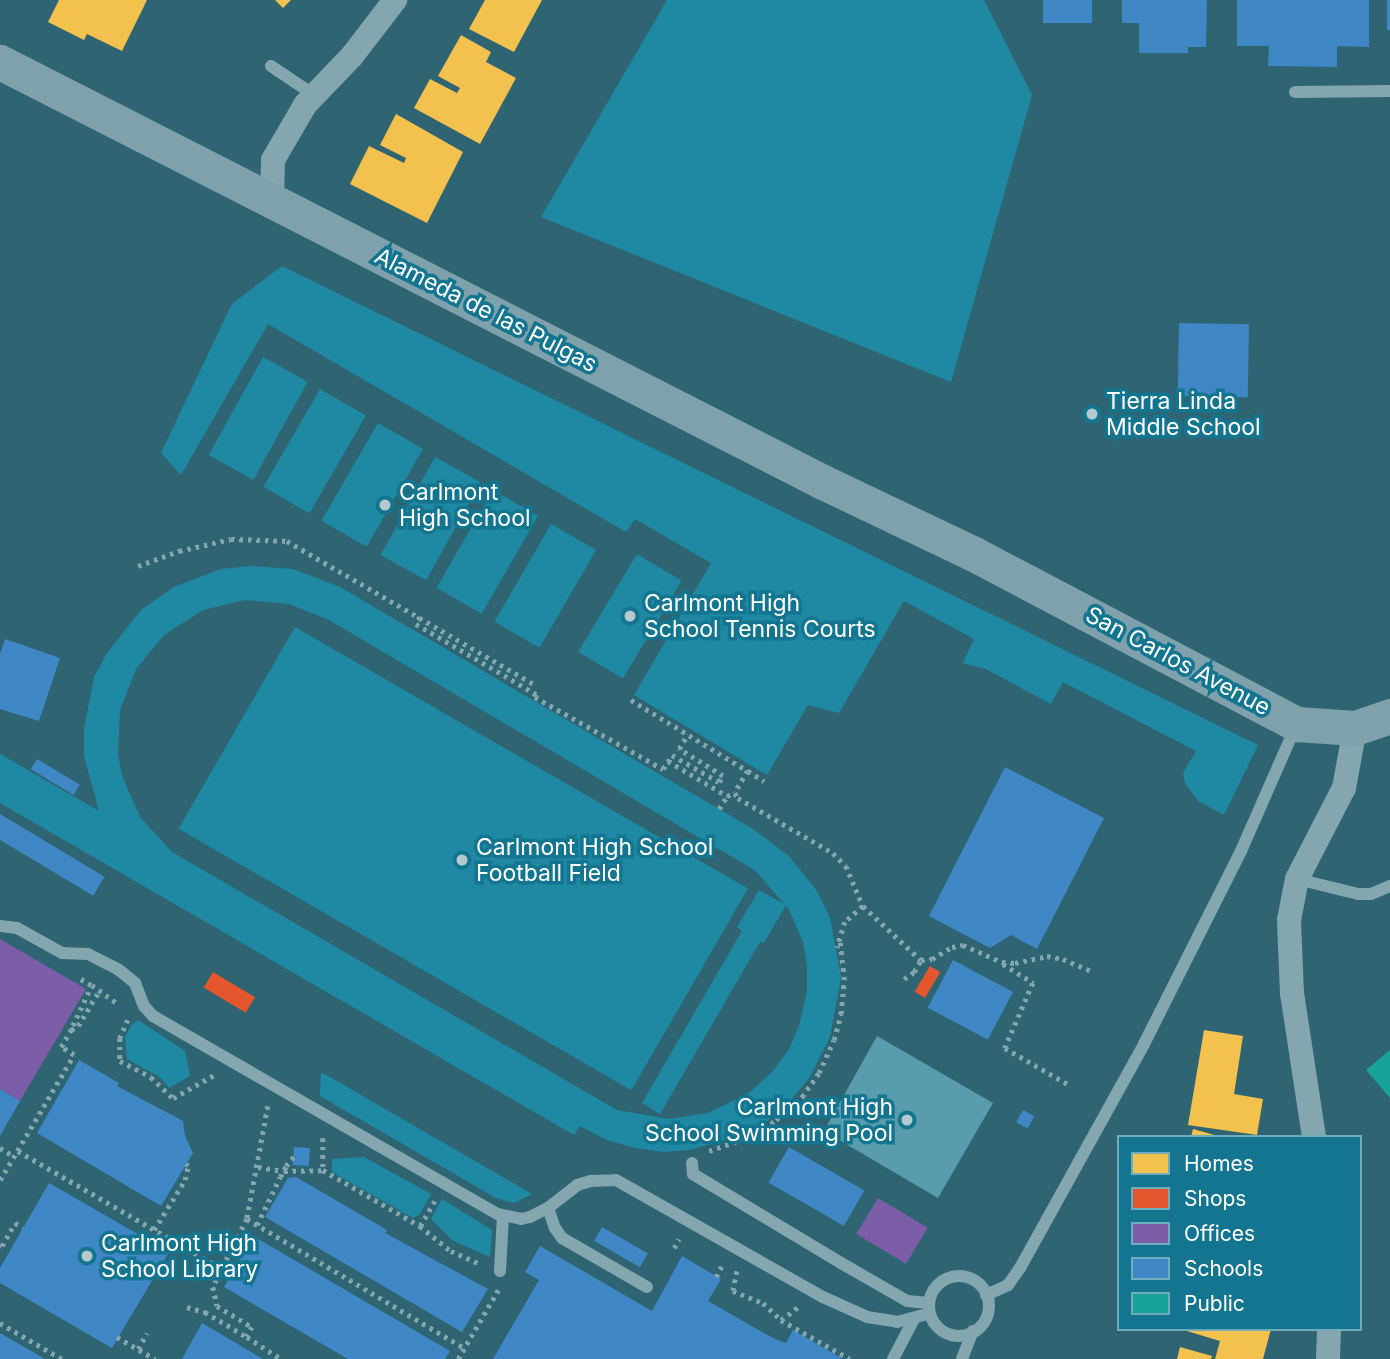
<!DOCTYPE html>
<style>
body{margin:0}
#map{position:relative;width:1390px;height:1359px;overflow:hidden;background:#2f6573;font-family:Inter,sans-serif}
div>[style]{position:absolute}
.green>*{inset:0;background:#1f89a3;transform-origin:0 0}
.water>*{inset:0;background:#589cad}
.homes>*{inset:0;background:#f2c14e}
.shops>*{inset:0;background:#e4572e;transform-origin:0 0}
.offices>*{inset:0;background:#7b5ea7;transform-origin:0 0}
.schools>*{inset:0;background:#3f88c5;transform-origin:0 0}
.public>*{inset:0;background:#17a398}
.path>*{height:4.5px;margin-top:-2.25px;transform-origin:0;background:repeating-linear-gradient(90deg,#83a6af 0 3.5px,transparent 0 8.5px)}
.lane>*{height:12px;margin:-6px;padding:0 6px;transform-origin:6px;border-radius:6px;background:#83a6af}
.lane>.ring{margin:-6px;padding:0;box-sizing:content-box;background:none;border:12px solid #83a6af;border-radius:50%}
.street>*{height:24px;margin:-12px;padding:0 12px;transform-origin:12px;border-radius:12px;background:#83a6af}
.secondary>*{height:35px;margin:-17.5px;padding:0 17.5px;transform-origin:17.5px;border-radius:17.5px;background:#7ea1ab}
.path-bridge>*{height:4.5px;margin-top:-2.25px;transform-origin:0;background:repeating-linear-gradient(90deg,#83a6af 0 3.5px,transparent 0 8.5px)}
.dots>*{width:19px;height:19px;translate:-50% -50%;box-sizing:border-box;border:4px solid #13758f;border-radius:50%}
span{translate:-50% -50%;white-space:nowrap;text-align:center;line-height:1.15;-webkit-text-stroke:7px #13758f;paint-order:stroke}
.street-label{font-size:23px;color:#fff}
.poi-label{font-size:23px;color:#fff}
.left{translate:0 -50%;text-align:left}
.right{translate:-100% -50%;text-align:right}
.legend{position:absolute;left:1117px;top:1135px;width:245px;height:196px;box-sizing:border-box;background:#13758f;border:2px solid #71acbc;margin:0;padding:9px 12px;list-style:none;font-size:21px;color:#fff}
.legend li{display:flex;align-items:center;gap:14px;height:35px}
.legend b{width:35px;border:2px solid #71acbc}
</style>
<div id="map">
<div class="green">
<i style="clip-path:polygon(667px 0,984px 0,1032px 95px,951px 382px,541px 217px)"></i>
<i style="clip-path:polygon(282px 266px,1258px 745px,1224px 815px,1198px 801px,1185px 783px,1183px 773px,1196px 751px,1063px 682px,1051px 704px,986px 669px,963px 663px,974px 639px,904px 601px,839px 713px,808px 705px,767px 775px,634px 695px,711px 563px,635px 519px,626px 532px,268px 324px,181px 475px,161px 453px,227px 314px,232px 304px)"></i>
<i style="left:263px;top:357px;width:51px;height:112px;rotate:29deg"></i>
<i style="left:320px;top:389px;width:53px;height:113px;rotate:30deg"></i>
<i style="left:378px;top:423px;width:52px;height:113px;rotate:30deg"></i>
<i style="left:435px;top:457px;width:52px;height:112px;rotate:29deg"></i>
<i style="left:493px;top:490px;width:52px;height:113px;rotate:30deg"></i>
<i style="left:551px;top:524px;width:52px;height:113px;rotate:30deg"></i>
<i style="left:637px;top:554px;width:52px;height:114px;rotate:31deg"></i>
<i style="clip-path:polygon(evenodd,251px 566px,293px 569px,340px 587px,753px 829px,789px 856px,817px 891px,830px 918px,841px 977px,830px 1037px,810px 1077px,790px 1101px,766px 1122px,740px 1136px,689px 1150px,664px 1152px,635px 1148px,607px 1140px,580px 1126px,574px 1135px,0 803px,0 754px,99px 811px,84px 756px,84px 729px,94px 677px,107px 653px,141px 610px,174px 587px,221px 569px,251px 566px,245px 600px,289px 604px,329px 620px,756px 871px,789px 910px,803px 942px,807px 966px,807px 991px,799px 1026px,789px 1049px,773px 1071px,749px 1093px,708px 1113px,669px 1119px,617px 1110px,172px 852px,140px 817px,122px 776px,118px 754px,120px 710px,136px 669px,164px 635px,203px 610px,245px 600px)"></i>
<i style="left:295px;top:627px;width:523px;height:233px;rotate:30deg"></i>
<i style="clip-path:polygon(759px 890px,786px 905px,764px 943px,760px 942px,660px 1114px,642px 1103px,742px 931px,737px 927px)"></i>
<i style="clip-path:polygon(138px 1020px,185px 1051px,190px 1076px,169px 1088px,161px 1078px,127px 1059px,125px 1037px,132px 1024px)"></i>
<i style="clip-path:polygon(321px 1073px,323px 1073px,532px 1194px,514px 1203px,496px 1198px,320px 1096px)"></i>
<i style="clip-path:polygon(364px 1157px,431px 1194px,420px 1214px,413px 1218px,332px 1172px,332px 1159px)"></i>
<i style="clip-path:polygon(442px 1199px,492px 1230px,490px 1257px,452px 1240px,431px 1219px)"></i>
</div>
<div class="water">
<i style="clip-path:polygon(877px 1036px,993px 1103px,938px 1198px,834px 1137px,829px 1143px,820px 1138px)"></i>
</div>
<div class="homes">
<i style="clip-path:polygon(59px 0,147px 0,122px 51px,87px 34px,84px 40px,48px 22px)"></i>
<i style="clip-path:polygon(275px 0,291px 0,283px 8px)"></i>
<i style="clip-path:polygon(485px 0,542px 0,514px 52px,469px 29px)"></i>
<i style="clip-path:polygon(461px 35px,491px 52px,486px 62px,516px 78px,480px 144px,414px 108px,430px 79px,457px 93px,460px 88px,438px 76px)"></i>
<i style="clip-path:polygon(396px 114px,463px 152px,427px 223px,350px 184px,369px 146px,404px 163px,406px 158px,380px 145px)"></i>
<i style="clip-path:polygon(1204px 1030px,1243px 1036px,1234px 1094px,1263px 1099px,1257px 1135px,1188px 1125px)"></i>
<i style="clip-path:polygon(1193px 1129px,1218px 1136px,1218px 1137px,1191px 1137px)"></i>
<i style="clip-path:polygon(1180px 1329px,1271px 1329px,1263px 1359px,1215px 1359px,1220px 1341px)"></i>
<i style="clip-path:polygon(1180px 1347px,1212px 1356px,1211px 1359px,1177px 1359px)"></i>
</div>
<div class="shops">
<i style="left:930px;top:966px;width:12px;height:30px;rotate:31deg"></i>
<i style="left:213px;top:972px;width:49px;height:18px;rotate:31deg"></i>
</div>
<div class="offices">
<i style="clip-path:polygon(0 939px,86px 989px,20px 1101px,0 1089px)"></i>
<i style="left:878px;top:1198px;width:58px;height:42px;rotate:31deg"></i>
</div>
<div class="schools">
<i style="left:1043px;top:0;width:49px;height:23px"></i>
<i style="clip-path:polygon(1122px 0,1207px 0,1206px 47px,1188px 47px,1188px 53px,1139px 53px,1139px 23px,1122px 23px)"></i>
<i style="clip-path:polygon(1237px 0,1369px 0,1369px 47px,1337px 46px,1337px 67px,1268px 66px,1269px 46px,1237px 46px)"></i>
<i style="left:1387px;top:0;width:3px;height:30px"></i>
<i style="left:1179px;top:323px;width:70px;height:73px;rotate:1deg"></i>
<i style="clip-path:polygon(5px 639px,60px 658px,39px 721px,0 709px,0 654px)"></i>
<i style="left:37px;top:759px;width:50px;height:12px;rotate:31deg"></i>
<i style="clip-path:polygon(1005px 767px,1104px 818px,1037px 949px,1011px 935px,990px 948px,929px 916px)"></i>
<i style="left:0;top:814px;width:122px;height:22px;rotate:31deg"></i>
<i style="left:953px;top:960px;width:68px;height:54px;rotate:28deg"></i>
<i style="clip-path:polygon(79px 1060px,119px 1083px,117px 1086px,183px 1121px,185px 1136px,193px 1153px,161px 1206px,37px 1133px)"></i>
<i style="clip-path:polygon(0 1089px,20px 1101px,0 1136px)"></i>
<i style="left:1023px;top:1110px;width:13px;height:14px;rotate:29deg"></i>
<i style="left:294px;top:1147px;width:16px;height:18px;rotate:4deg"></i>
<i style="left:789px;top:1147px;width:87px;height:41px;rotate:30deg"></i>
<i style="clip-path:polygon(296px 1177px,387px 1230px,385px 1233px,488px 1289px,462px 1332px,265px 1217px,288px 1178px)"></i>
<i style="clip-path:polygon(49px 1183px,169px 1252px,112px 1348px,0 1283px,0 1268px)"></i>
<i style="left:602px;top:1227px;width:53px;height:16px;rotate:30deg"></i>
<i style="clip-path:polygon(253px 1236px,450px 1351px,445px 1359px,348px 1359px,224px 1287px)"></i>
<i style="clip-path:polygon(540px 1246px,652px 1311px,682px 1256px,721px 1279px,708px 1301px,773px 1338px,786px 1343px,793px 1330px,843px 1359px,493px 1359px,539px 1280px,525px 1272px)"></i>
<i style="clip-path:polygon(202px 1323px,263px 1359px,182px 1359px)"></i>
<i style="clip-path:polygon(0 1333px,45px 1359px,0 1359px)"></i>
</div>
<div class="public">
<i style="clip-path:polygon(1390px 1050px,1390px 1098px,1366px 1070px)"></i>
</div>
<div class="path">
<i style="left:138px;top:566px;width:44px;rotate:-20.1deg"></i>
<i style="left:179px;top:551px;width:53px;rotate:-13deg"></i>
<i style="left:231px;top:539px;width:56px;rotate:2deg"></i>
<i style="left:287px;top:541px;width:285px;rotate:30.1deg"></i>
<i style="left:420px;top:617px;width:8px;rotate:120deg"></i>
<i style="left:416px;top:624px;width:139px;rotate:30.3deg"></i>
<i style="left:536px;top:694px;width:3px;rotate:108deg"></i>
<i style="left:535px;top:697px;width:147px;rotate:29.4deg"></i>
<i style="left:663px;top:769px;width:17px;rotate:-57deg"></i>
<i style="left:672px;top:755px;width:54px;rotate:29.9deg"></i>
<i style="left:719px;top:782px;width:7px;rotate:-56deg"></i>
<i style="left:723px;top:776px;width:52px;rotate:-148.5deg"></i>
<i style="left:679px;top:749px;width:17px;rotate:-59deg"></i>
<i style="left:631px;top:700px;width:137px;rotate:31.3deg"></i>
<i style="left:748px;top:771px;width:26px;rotate:121deg"></i>
<i style="left:735px;top:793px;width:6px;rotate:59deg"></i>
<i style="left:738px;top:798px;width:110px;rotate:30.1deg"></i>
<i style="left:833px;top:853px;width:18px;rotate:45deg"></i>
<i style="left:846px;top:866px;width:43px;rotate:67deg"></i>
<i style="left:863px;top:906px;width:24px;rotate:138deg"></i>
<i style="left:845px;top:922px;width:27px;rotate:107deg"></i>
<i style="left:668px;top:761px;width:69px;rotate:30.7deg"></i>
<i style="left:748px;top:771px;width:19px;rotate:32deg"></i>
<i style="left:719px;top:809px;width:15px;rotate:-58deg"></i>
<i style="left:727px;top:796px;width:9px;rotate:-21deg"></i>
<i style="left:863px;top:906px;width:79px;rotate:43deg"></i>
<i style="left:921px;top:960px;width:11px;rotate:-5deg"></i>
<i style="left:932px;top:959px;width:23px;rotate:-31deg"></i>
<i style="left:952px;top:947px;width:11px;rotate:-10deg"></i>
<i style="left:963px;top:945px;width:43px;rotate:23.6deg"></i>
<i style="left:1002px;top:962px;width:13px;rotate:4deg"></i>
<i style="left:1015px;top:963px;width:33px;rotate:-12deg"></i>
<i style="left:1047px;top:956px;width:16px;rotate:11deg"></i>
<i style="left:1063px;top:959px;width:30px;rotate:23deg"></i>
<i style="left:1003px;top:964px;width:36px;rotate:32deg"></i>
<i style="left:1033px;top:983px;width:71px;rotate:113.3deg"></i>
<i style="left:1005px;top:1048px;width:76px;rotate:29.9deg"></i>
<i style="left:81px;top:979px;width:14px;rotate:30deg"></i>
<i style="left:904px;top:979px;width:12px;rotate:-35deg"></i>
<i style="left:914px;top:972px;width:14px;rotate:-60deg"></i>
<i style="left:92px;top:985px;width:32px;rotate:36deg"></i>
<i style="left:89px;top:992px;width:42px;rotate:115.3deg"></i>
<i style="left:71px;top:1030px;width:8px;rotate:-30deg"></i>
<i style="left:78px;top:1026px;width:26px;rotate:-59deg"></i>
<i style="left:128px;top:1020px;width:20px;rotate:114deg"></i>
<i style="left:120px;top:1038px;width:23px;rotate:90deg"></i>
<i style="left:120px;top:1061px;width:35px;rotate:27deg"></i>
<i style="left:151px;top:1077px;width:30px;rotate:44deg"></i>
<i style="left:173px;top:1098px;width:47px;rotate:-29.3deg"></i>
<i style="left:268px;top:1106px;width:115px;rotate:100.5deg"></i>
<i style="left:247px;top:1219px;width:76px;rotate:116.6deg"></i>
<i style="left:213px;top:1287px;width:19px;rotate:78deg"></i>
<i style="left:217px;top:1306px;width:41px;rotate:31deg"></i>
<i style="left:252px;top:1327px;width:11px;rotate:117deg"></i>
<i style="left:247px;top:1337px;width:40px;rotate:32.9deg"></i>
<i style="left:323px;top:1138px;width:32px;rotate:90deg"></i>
<i style="left:323px;top:1170px;width:112px;rotate:30deg"></i>
<i style="left:420px;top:1226px;width:30px;rotate:-60deg"></i>
<i style="left:0;top:1148px;width:16px;rotate:30deg"></i>
<i style="left:18px;top:1151px;width:236px;rotate:30deg"></i>
<i style="left:709px;top:1151px;width:42px;rotate:-19.3deg"></i>
<i style="left:749px;top:1137px;width:32px;rotate:-32deg"></i>
<i style="left:776px;top:1120px;width:35px;rotate:-41deg"></i>
<i style="left:802px;top:1097px;width:29px;rotate:-55deg"></i>
<i style="left:819px;top:1073px;width:36px;rotate:-66deg"></i>
<i style="left:834px;top:1040px;width:27px;rotate:-75deg"></i>
<i style="left:841px;top:1014px;width:34px;rotate:-85deg"></i>
<i style="left:844px;top:980px;width:39px;rotate:-96deg"></i>
<i style="left:286px;top:1166px;width:13px;rotate:-51deg"></i>
<i style="left:258px;top:1167px;width:26px;rotate:9deg"></i>
<i style="left:284px;top:1171px;width:39px;rotate:-1deg"></i>
<i style="left:0;top:1180px;width:145px;rotate:-59.4deg"></i>
<i style="left:74px;top:1055px;width:15px;rotate:-148deg"></i>
<i style="left:61px;top:1047px;width:20px;rotate:-60deg"></i>
<i style="left:247px;top:1219px;width:252px;rotate:30.7deg"></i>
<i style="left:257px;top:1225px;width:53px;rotate:-64.4deg"></i>
<i style="left:420px;top:1226px;width:40px;rotate:39deg"></i>
<i style="left:451px;top:1251px;width:32px;rotate:24deg"></i>
<i style="left:154px;top:1230px;width:59px;rotate:-58.2deg"></i>
<i style="left:185px;top:1180px;width:14px;rotate:-78deg"></i>
<i style="left:188px;top:1166px;width:3px;rotate:-135deg"></i>
<i style="left:0;top:1244px;width:3px;rotate:45deg"></i>
<i style="left:2px;top:1246px;width:26px;rotate:-61deg"></i>
<i style="left:15px;top:1223px;width:9px;rotate:32deg"></i>
<i style="left:674px;top:1248px;width:10px;rotate:-61deg"></i>
<i style="left:737px;top:1271px;width:20px;rotate:101deg"></i>
<i style="left:733px;top:1291px;width:32px;rotate:22deg"></i>
<i style="left:763px;top:1303px;width:25px;rotate:43deg"></i>
<i style="left:781px;top:1320px;width:21px;rotate:-37deg"></i>
<i style="left:716px;top:1277px;width:13px;rotate:-63deg"></i>
<i style="left:187px;top:1307px;width:19px;rotate:16deg"></i>
<i style="left:205px;top:1312px;width:49px;rotate:30.8deg"></i>
<i style="left:781px;top:1320px;width:79px;rotate:29.5deg"></i>
<i style="left:0;top:1323px;width:72px;rotate:30.1deg"></i>
<i style="left:117px;top:1337px;width:44px;rotate:30.1deg"></i>
<i style="left:138px;top:1349px;width:18px;rotate:-61deg"></i>
<i style="left:458px;top:1359px;width:80px;rotate:-59.9deg"></i>
</div>
<div class="lane">
<i style="left:271px;top:66px;width:52px;rotate:34deg"></i>
<i style="left:1295px;top:92px;width:95px;rotate:-0.6deg"></i>
<i style="left:1297px;top:879px;width:63px;rotate:13.8deg"></i>
<i style="left:1358px;top:894px;width:13px"></i>
<i style="left:1371px;top:894px;width:21px;rotate:-23deg"></i>
<i style="left:0;top:926px;width:17px;rotate:7deg"></i>
<i style="left:17px;top:928px;width:51px;rotate:29.1deg"></i>
<i style="left:62px;top:953px;width:26px;rotate:2deg"></i>
<i style="left:88px;top:954px;width:35px;rotate:27deg"></i>
<i style="left:119px;top:970px;width:21px;rotate:39deg"></i>
<i style="left:135px;top:983px;width:25px;rotate:69deg"></i>
<i style="left:144px;top:1006px;width:13px;rotate:48deg"></i>
<i style="left:153px;top:1016px;width:398px;rotate:29.9deg"></i>
<i style="left:498px;top:1214px;width:24px;rotate:12deg"></i>
<i style="left:521px;top:1219px;width:9px;rotate:-13deg"></i>
<i style="left:530px;top:1217px;width:20px;rotate:-27deg"></i>
<i style="left:548px;top:1208px;width:37px;rotate:-38deg"></i>
<i style="left:577px;top:1185px;width:15px;rotate:-16deg"></i>
<i style="left:591px;top:1181px;width:25px;rotate:-2deg"></i>
<i style="left:616px;top:1180px;width:238px;rotate:29.5deg"></i>
<i style="left:823px;top:1297px;width:48px;rotate:24.4deg"></i>
<i style="left:867px;top:1317px;width:30px;rotate:9deg"></i>
<i style="left:897px;top:1322px;width:34px;rotate:-15deg"></i>
<i style="left:692px;top:1163px;width:11px;rotate:85deg"></i>
<i style="left:693px;top:1174px;width:173px;rotate:31deg"></i>
<i style="left:841px;top:1263px;width:76px;rotate:29.9deg"></i>
<i style="left:907px;top:1301px;width:22px;rotate:5deg"></i>
<i style="left:548px;top:1208px;width:21px;rotate:71deg"></i>
<i style="left:555px;top:1228px;width:12px;rotate:55deg"></i>
<i style="left:562px;top:1238px;width:98px;rotate:30deg"></i>
<i style="left:500px;top:1271px;width:55px;rotate:-86.9deg"></i>
<i class="ring" style="left:929px;top:1276px;width:48px;height:48px"></i>
<i style="left:986px;top:1295px;width:24px;rotate:-24deg"></i>
<i style="left:1008px;top:1285px;width:21px;rotate:-55deg"></i>
<i style="left:1020px;top:1268px;width:256px;rotate:-61deg"></i>
<i style="left:1144px;top:1044px;width:216px;rotate:-63.3deg"></i>
<i style="left:1241px;top:851px;width:137px;rotate:-66.3deg"></i>
<i style="left:893px;top:1359px;width:45px;rotate:-62.3deg"></i>
<i style="left:962px;top:1359px;width:30px;rotate:-69deg"></i>
</div>
<div class="street">
<i style="left:272px;top:201px;width:41px;rotate:-88.6deg"></i>
<i style="left:273px;top:160px;width:64px;rotate:-59.8deg"></i>
<i style="left:305px;top:105px;width:68px;rotate:-46.2deg"></i>
<i style="left:352px;top:56px;width:71px;rotate:-52.5deg"></i>
<i style="left:1314px;top:1137px;width:146px;rotate:-98.7deg"></i>
<i style="left:1292px;top:993px;width:73px;rotate:-92.4deg"></i>
<i style="left:1289px;top:920px;width:42px;rotate:-79deg"></i>
<i style="left:1297px;top:879px;width:102px;rotate:-62.7deg"></i>
<i style="left:1344px;top:788px;width:61px;rotate:-79.6deg"></i>
<i style="left:1328px;top:1359px;width:30px;rotate:-88deg"></i>
</div>
<div class="secondary">
<i style="left:0;top:62px;width:924px;rotate:27.04deg"></i>
<i style="left:823px;top:482px;width:167px;rotate:25.5deg"></i>
<i style="left:974px;top:554px;width:365px;rotate:27.8deg"></i>
<i style="left:1297px;top:724px;width:58px;rotate:3.9deg"></i>
<i style="left:1355px;top:728px;width:37px;rotate:-19deg"></i>
</div>
<div class="path-bridge">
<i style="left:91px;top:1004px;width:17px;rotate:-57deg"></i>
<i style="left:280px;top:1177px;width:13px;rotate:-61deg"></i>
</div>
<div class="dots">
<i style="left:1092px;top:414px;background:#b6c9ce"></i>
<i style="left:385px;top:505px;background:#b6c9ce"></i>
<i style="left:630px;top:616px;background:#b6c9ce"></i>
<i style="left:462px;top:860px;background:#b6c9ce"></i>
<i style="left:907px;top:1120px;background:#b6c9ce"></i>
<i style="left:87px;top:1256px;background:#b6c9ce"></i>
</div>
<div class="street-label">
<span style="left:486px;top:310px;rotate:27deg">Alameda de las Pulgas</span>
<span style="left:1178px;top:661px;rotate:28deg">San Carlos Avenue</span>
</div>
<div class="poi-label">
<span class="left" style="left:1106px;top:414px">Tierra Linda<br>Middle School</span>
<span class="left" style="left:399px;top:505px">Carlmont<br>High School</span>
<span class="left" style="left:644px;top:616px">Carlmont High<br>School Tennis Courts</span>
<span class="left" style="left:476px;top:860px">Carlmont High School<br>Football Field</span>
<span class="right" style="left:893px;top:1120px">Carlmont High<br>School Swimming Pool</span>
<span class="left" style="left:101px;top:1256px">Carlmont High<br>School Library</span>
</div>
<ul class="legend">
<li><b style="height:19px;background:#f2c14e"></b>Homes</li>
<li><b style="height:19px;background:#e4572e"></b>Shops</li>
<li><b style="height:19px;background:#7b5ea7"></b>Offices</li>
<li><b style="height:19px;background:#3f88c5"></b>Schools</li>
<li><b style="height:19px;background:#17a398"></b>Public</li>
</ul>
</div>
